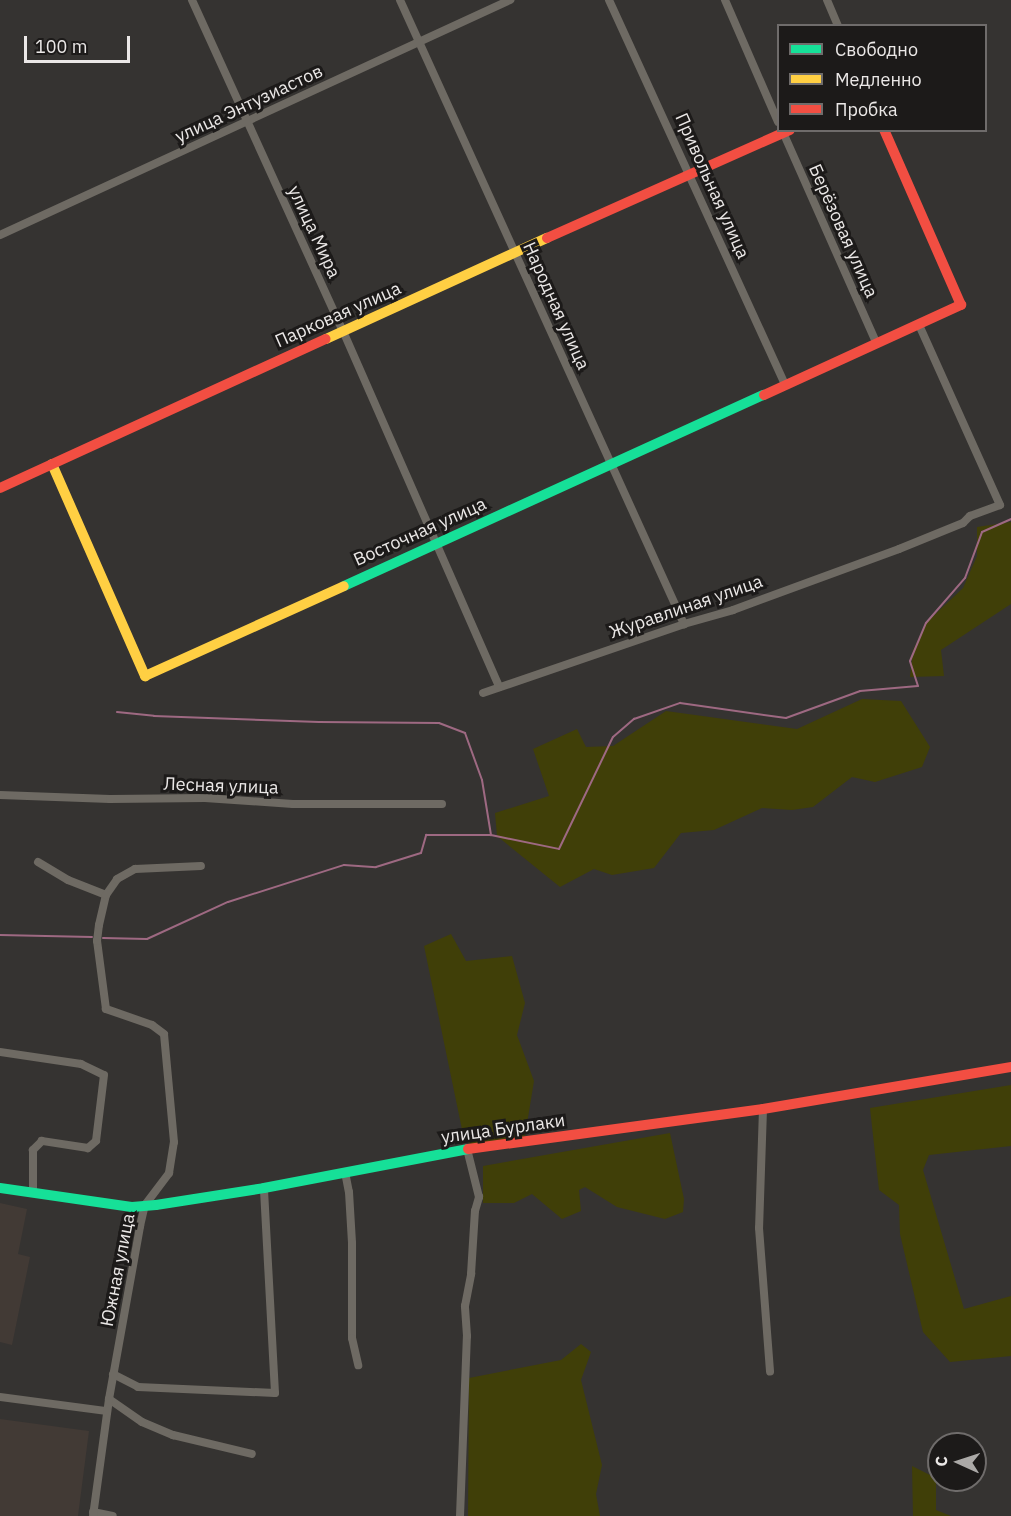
<!DOCTYPE html>
<meta charset="utf-8">
<style>
body{margin:0}
#map{position:relative;width:1011px;height:1516px;overflow:hidden;background:#353331;font-family:"IBM Plex Sans",sans-serif}
div>[style]{position:absolute}
.built>*{inset:0;background:#423a35}
.green>*{inset:0;background:#403f08}
.stream>*{height:2px;margin:-1px;padding:0 1px;transform-origin:1px;border-radius:1px;background:#9e6982}
.street>*{height:8px;margin:-4px;padding:0 4px;transform-origin:4px;border-radius:4px;background:#6e6a63}
.fast>*{height:10px;margin:-5px;padding:0 5px;transform-origin:5px;border-radius:5px;background:#16e098}
.slow>*{height:10px;margin:-5px;padding:0 5px;transform-origin:5px;border-radius:5px;background:#ffcf43}
.jam>*{height:10px;margin:-5px;padding:0 5px;transform-origin:5px;border-radius:5px;background:#f24e42}
span{translate:-50% -50%;white-space:nowrap;text-align:center;line-height:1.15;-webkit-text-stroke:6px #1c1a19;paint-order:stroke}
.street-label{font-size:18px;color:#ebe8e7}
.legend{position:absolute;left:777px;top:24px;width:210px;height:108px;box-sizing:border-box;background:#1c1a19;border:2px solid #6f6c6b;margin:0;padding:8px 10px;list-style:none;font-size:18px;color:#ebe8e7}
.legend li{display:flex;align-items:center;gap:12px;height:30px}
.legend b{width:30px;border:2px solid #6f6c6b}
.north{position:absolute;left:927px;top:1432px;width:60px;height:60px;box-sizing:border-box;background:#1c1a19;border:2px solid #6f6c6b;border-radius:50%;rotate:273deg;font-size:16px;font-weight:700;line-height:24px;text-align:center;color:#ebe8e7}
.north::after{content:'';display:block;margin:auto;width:21px;height:27px;background:#aba9a7;clip-path:polygon(50% 0,100% 100%,50% 72%,0 100%)}
.scale{position:absolute;left:24px;top:36px;width:106px;height:27px;box-sizing:border-box;border:3px solid #ebe8e7;border-top:0;padding-left:8px;font-size:18px;line-height:21px;white-space:nowrap;color:#ebe8e7;-webkit-text-stroke:4px #1c1a19;paint-order:stroke}
</style>
<div id="map">
<div class="built">
<i style="clip-path:polygon(0 1203px,27px 1209px,18px 1254px,30px 1257px,12px 1345px,0 1342px)"></i>
<i style="clip-path:polygon(0 1419px,89px 1431px,78px 1516px,0 1516px)"></i>
</div>
<div class="green">
<i style="clip-path:polygon(1011px 522px,1011px 604px,941px 650px,944px 676px,910px 677px,913px 650px,927px 622px,963px 588px,977px 556px,977px 527px)"></i>
<i style="clip-path:polygon(862px 699px,901px 701px,930px 747px,922px 767px,875px 782px,852px 777px,813px 807px,792px 810px,762px 808px,714px 830px,681px 833px,654px 868px,612px 875px,594px 869px,560px 887px,497px 836px,495px 813px,549px 796px,533px 749px,577px 729px,586px 747px,613px 746px,666px 711px,797px 729px)"></i>
<i style="clip-path:polygon(451px 934px,466px 961px,512px 956px,525px 1003px,517px 1035px,534px 1081px,525px 1136px,472px 1145px,464px 1139px,424px 946px)"></i>
<i style="clip-path:polygon(1011px 1085px,1011px 1146px,929px 1155px,923px 1170px,964px 1309px,1011px 1296px,1011px 1356px,950px 1362px,923px 1332px,900px 1234px,899px 1205px,879px 1190px,870px 1108px)"></i>
<i style="clip-path:polygon(670px 1133px,684px 1199px,683px 1212px,665px 1219px,617px 1207px,585px 1187px,579px 1190px,581px 1211px,562px 1219px,532px 1194px,514px 1203px,483px 1203px,483px 1166px)"></i>
<i style="clip-path:polygon(581px 1344px,591px 1352px,581px 1380px,602px 1465px,596px 1494px,600px 1516px,468px 1516px,469px 1378px,561px 1360px)"></i>
<i style="clip-path:polygon(912px 1466px,936px 1478px,936px 1510px,951px 1516px,913px 1516px)"></i>
</div>
<div class="stream">
<i style="left:117px;top:712px;width:37px;rotate:6deg"></i>
<i style="left:154px;top:716px;width:165px;rotate:2.1deg"></i>
<i style="left:319px;top:722px;width:120px;rotate:0.5deg"></i>
<i style="left:439px;top:723px;width:28px;rotate:21deg"></i>
<i style="left:465px;top:733px;width:50px;rotate:70.1deg"></i>
<i style="left:482px;top:780px;width:56px;rotate:80.7deg"></i>
<i style="left:0;top:935px;width:92px;rotate:1.2deg"></i>
<i style="left:103px;top:938px;width:44px;rotate:1.3deg"></i>
<i style="left:147px;top:939px;width:89px;rotate:-24.6deg"></i>
<i style="left:228px;top:902px;width:122px;rotate:-17.7deg"></i>
<i style="left:344px;top:865px;width:32px;rotate:4deg"></i>
<i style="left:376px;top:867px;width:47px;rotate:-17.3deg"></i>
<i style="left:421px;top:853px;width:19px;rotate:-74deg"></i>
<i style="left:426px;top:835px;width:65px"></i>
<i style="left:491px;top:835px;width:69px;rotate:11.6deg"></i>
<i style="left:559px;top:849px;width:124px;rotate:-64.3deg"></i>
<i style="left:613px;top:737px;width:28px;rotate:-41deg"></i>
<i style="left:634px;top:719px;width:49px;rotate:-19.2deg"></i>
<i style="left:680px;top:703px;width:107px;rotate:8.1deg"></i>
<i style="left:786px;top:718px;width:79px;rotate:-20deg"></i>
<i style="left:860px;top:691px;width:58px;rotate:-4.9deg"></i>
<i style="left:918px;top:686px;width:26px;rotate:-108deg"></i>
<i style="left:910px;top:661px;width:41px;rotate:-67.2deg"></i>
<i style="left:926px;top:623px;width:60px;rotate:-49.1deg"></i>
<i style="left:965px;top:578px;width:49px;rotate:-69.7deg"></i>
<i style="left:982px;top:532px;width:32px;rotate:-24deg"></i>
</div>
<div class="street">
<i style="left:192px;top:0;width:364px;rotate:65.5deg"></i>
<i style="left:343px;top:331px;width:389px;rotate:66.3deg"></i>
<i style="left:400px;top:0;width:686px;rotate:65.53deg"></i>
<i style="left:609px;top:0;width:423px;rotate:65.4deg"></i>
<i style="left:725px;top:0;width:133px;rotate:66.5deg"></i>
<i style="left:827px;top:0;width:28px;rotate:67deg"></i>
<i style="left:782px;top:130px;width:234px;rotate:66.1deg"></i>
<i style="left:0;top:235px;width:562px;rotate:-24.74deg"></i>
<i style="left:483px;top:693px;width:213px;rotate:-18.9deg"></i>
<i style="left:684px;top:624px;width:51px;rotate:-15.9deg"></i>
<i style="left:733px;top:610px;width:177px;rotate:-20.2deg"></i>
<i style="left:899px;top:549px;width:69px;rotate:-22.1deg"></i>
<i style="left:963px;top:523px;width:10px;rotate:-45deg"></i>
<i style="left:970px;top:516px;width:32px;rotate:-20deg"></i>
<i style="left:1000px;top:505px;width:197px;rotate:-114.2deg"></i>
<i style="left:0;top:795px;width:110px;rotate:2.1deg"></i>
<i style="left:110px;top:799px;width:95px;rotate:-0.6deg"></i>
<i style="left:205px;top:798px;width:88px;rotate:3.9deg"></i>
<i style="left:293px;top:804px;width:149px"></i>
<i style="left:38px;top:862px;width:35px;rotate:31deg"></i>
<i style="left:68px;top:880px;width:41px;rotate:21.5deg"></i>
<i style="left:0;top:1052px;width:82px;rotate:8.4deg"></i>
<i style="left:81px;top:1064px;width:25px;rotate:26deg"></i>
<i style="left:104px;top:1075px;width:66px;rotate:96.9deg"></i>
<i style="left:96px;top:1141px;width:11px;rotate:139deg"></i>
<i style="left:88px;top:1148px;width:47px;rotate:-171.3deg"></i>
<i style="left:42px;top:1141px;width:13px;rotate:135deg"></i>
<i style="left:33px;top:1150px;width:43px;rotate:90deg"></i>
<i style="left:763px;top:1109px;width:119px;rotate:91.9deg"></i>
<i style="left:759px;top:1228px;width:144px;rotate:85.6deg"></i>
<i style="left:345px;top:1172px;width:20px;rotate:79deg"></i>
<i style="left:349px;top:1192px;width:51px;rotate:86.6deg"></i>
<i style="left:352px;top:1243px;width:95px;rotate:90deg"></i>
<i style="left:352px;top:1338px;width:28px;rotate:77deg"></i>
<i style="left:113px;top:1374px;width:28px;rotate:27deg"></i>
<i style="left:138px;top:1387px;width:137px;rotate:2.5deg"></i>
<i style="left:275px;top:1393px;width:205px;rotate:-93.1deg"></i>
<i style="left:0;top:1397px;width:108px;rotate:7.5deg"></i>
<i style="left:109px;top:1399px;width:40px;rotate:34.9deg"></i>
<i style="left:142px;top:1422px;width:34px;rotate:23deg"></i>
<i style="left:173px;top:1435px;width:81px;rotate:13.5deg"></i>
<i style="left:93px;top:1512px;width:20px;rotate:11deg"></i>
<i style="left:93px;top:1516px;width:118px;rotate:-82.2deg"></i>
<i style="left:109px;top:1399px;width:176px;rotate:-79.8deg"></i>
<i style="left:140px;top:1226px;width:22px;rotate:-77deg"></i>
<i style="left:145px;top:1205px;width:40px;rotate:-53deg"></i>
<i style="left:169px;top:1173px;width:31px;rotate:-81deg"></i>
<i style="left:174px;top:1142px;width:108px;rotate:-95.3deg"></i>
<i style="left:164px;top:1034px;width:15px;rotate:-143deg"></i>
<i style="left:152px;top:1025px;width:49px;rotate:-160.8deg"></i>
<i style="left:106px;top:1009px;width:69px;rotate:-97.5deg"></i>
<i style="left:97px;top:941px;width:16px;rotate:-83deg"></i>
<i style="left:99px;top:925px;width:31px;rotate:-77deg"></i>
<i style="left:106px;top:895px;width:19px;rotate:-55deg"></i>
<i style="left:117px;top:879px;width:21px;rotate:-29deg"></i>
<i style="left:135px;top:869px;width:66px;rotate:-2.6deg"></i>
<i style="left:460px;top:1516px;width:180px;rotate:-87.8deg"></i>
<i style="left:467px;top:1336px;width:30px;rotate:-94deg"></i>
<i style="left:465px;top:1306px;width:33px;rotate:-79deg"></i>
<i style="left:471px;top:1274px;width:63px;rotate:-86.4deg"></i>
<i style="left:475px;top:1211px;width:15px;rotate:-74deg"></i>
<i style="left:479px;top:1197px;width:49px;rotate:-104deg"></i>
</div>
<div class="fast">
<i style="left:344px;top:586px;width:461px;rotate:-24.5deg"></i>
<i style="left:0;top:1188px;width:133px;rotate:8.2deg"></i>
<i style="left:132px;top:1207px;width:24px;rotate:-5deg"></i>
<i style="left:156px;top:1205px;width:109px;rotate:-8.9deg"></i>
<i style="left:264px;top:1188px;width:208px;rotate:-10.8deg"></i>
</div>
<div class="slow">
<i style="left:326px;top:339px;width:243px;rotate:-24.6deg"></i>
<i style="left:52px;top:464px;width:232px;rotate:66.3deg"></i>
<i style="left:145px;top:676px;width:218px;rotate:-24.3deg"></i>
</div>
<div class="jam">
<i style="left:547px;top:238px;width:266px;rotate:-24deg"></i>
<i style="left:764px;top:395px;width:217px;rotate:-24.6deg"></i>
<i style="left:961px;top:305px;width:191px;rotate:-113.7deg"></i>
<i style="left:0;top:488px;width:358px;rotate:-24.6deg"></i>
<i style="left:468px;top:1149px;width:298px;rotate:-7.7deg"></i>
<i style="left:763px;top:1109px;width:252px;rotate:-9.6deg"></i>
</div>
<div class="street-label">
<span style="left:249px;top:104px;rotate:-25deg">улица Энтузиастов</span>
<span style="left:712px;top:186px;rotate:66deg">Привольная улица</span>
<span style="left:843px;top:231px;rotate:66deg">Берёзовая улица</span>
<span style="left:314px;top:232px;rotate:65deg">улица Мира</span>
<span style="left:556px;top:306px;rotate:66deg">Народная улица</span>
<span style="left:338px;top:315px;rotate:-24deg">Парковая улица</span>
<span style="left:420px;top:532px;rotate:-24deg">Восточная улица</span>
<span style="left:686px;top:607px;rotate:-19deg">Журавлиная улица</span>
<span style="left:221px;top:786px;rotate:2deg">Лесная улица</span>
<span style="left:503px;top:1129px;rotate:-8deg">улица Бурлаки</span>
<span style="left:118px;top:1270px;rotate:-79deg">Южная улица</span>
</div>
<ul class="legend">
<li><b style="height:8px;background:#16e098"></b>Свободно</li>
<li><b style="height:8px;background:#ffcf43"></b>Медленно</li>
<li><b style="height:8px;background:#f24e42"></b>Пробка</li>
</ul>
<div class="north">С</div>
<div class="scale">100 m</div>
</div>
